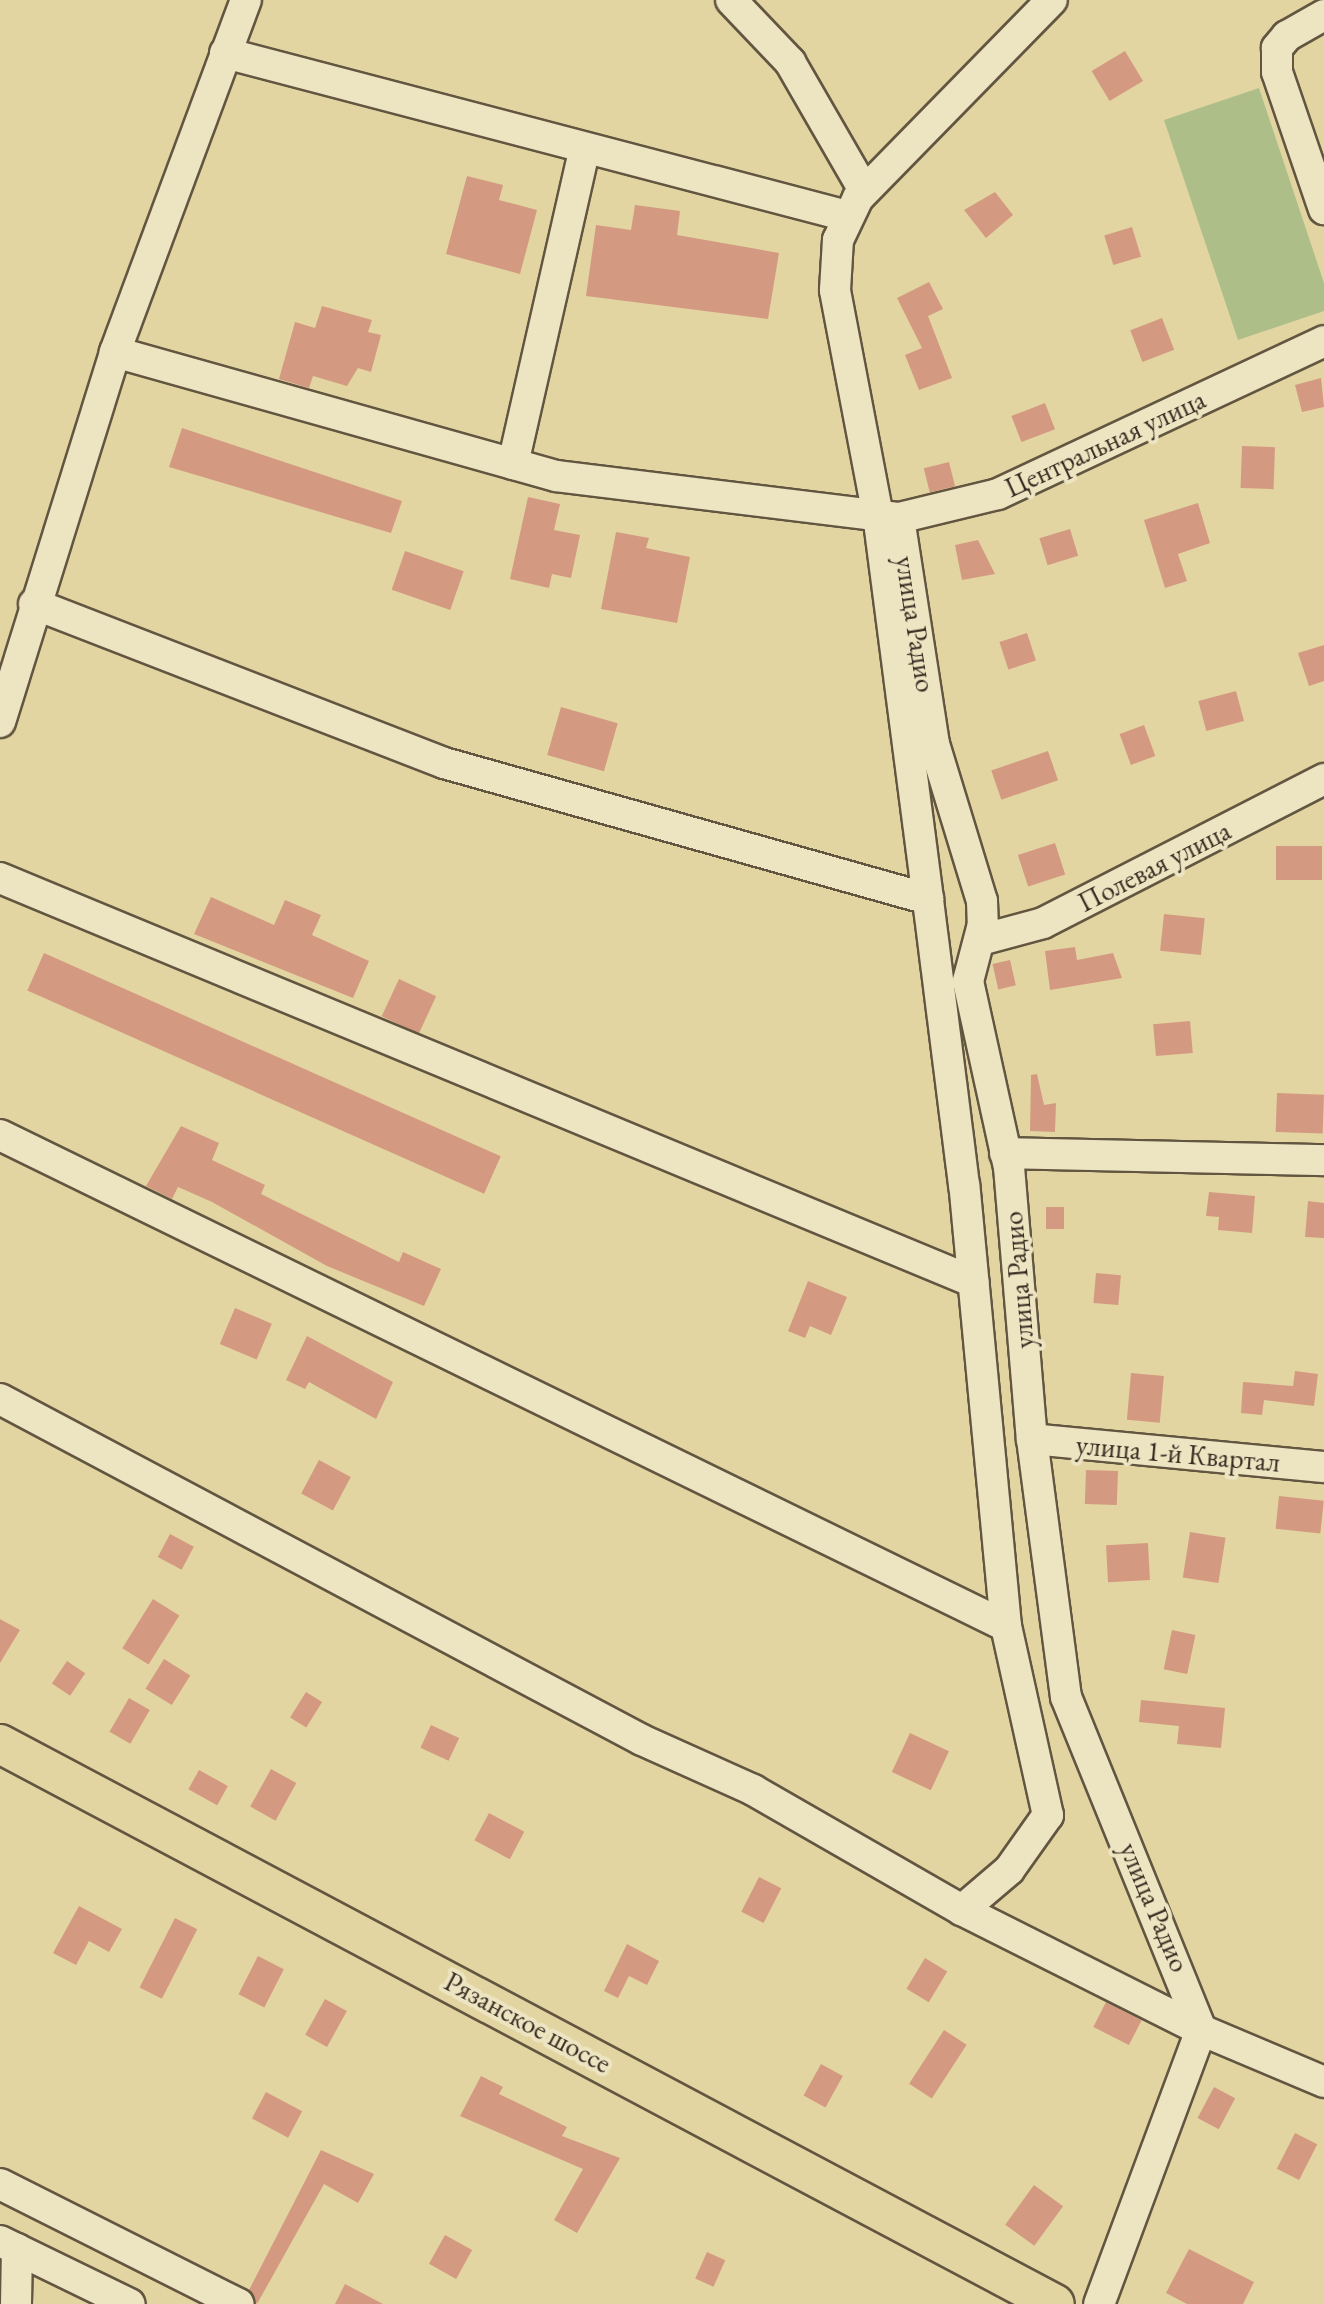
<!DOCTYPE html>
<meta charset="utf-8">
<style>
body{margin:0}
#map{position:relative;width:1324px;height:2304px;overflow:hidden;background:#e3d5a1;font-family:"EB Garamond",serif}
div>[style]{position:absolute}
.green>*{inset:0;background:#adbe89}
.building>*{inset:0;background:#d49a81;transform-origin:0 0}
.roads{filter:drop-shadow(2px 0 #625641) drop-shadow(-2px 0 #625641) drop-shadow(0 2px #625641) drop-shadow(0 -2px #625641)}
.minor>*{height:30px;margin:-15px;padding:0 15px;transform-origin:15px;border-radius:15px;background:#ede4c2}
.major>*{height:38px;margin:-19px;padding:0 19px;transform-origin:19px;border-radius:19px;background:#e3d5a1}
span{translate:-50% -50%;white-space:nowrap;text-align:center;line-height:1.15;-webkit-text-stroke:8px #ede4c2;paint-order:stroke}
.street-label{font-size:28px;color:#372b21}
</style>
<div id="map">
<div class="green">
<i style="clip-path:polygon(1259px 88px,1324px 283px,1324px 311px,1238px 340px,1164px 120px)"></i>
</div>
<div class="building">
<i style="left:1125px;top:51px;width:35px;height:39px;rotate:59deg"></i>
<i style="clip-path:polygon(467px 176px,503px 185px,499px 200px,537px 210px,520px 274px,446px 254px)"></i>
<i style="clip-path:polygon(995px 192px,1013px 215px,986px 238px,964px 210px)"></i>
<i style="clip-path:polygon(635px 205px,680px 211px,677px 235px,779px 253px,768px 319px,586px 296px,596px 225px,631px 230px)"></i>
<i style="left:1132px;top:227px;width:31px;height:29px;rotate:73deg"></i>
<i style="clip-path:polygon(929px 282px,943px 309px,928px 316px,952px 378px,919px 390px,905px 355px,922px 348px,897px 298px)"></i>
<i style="clip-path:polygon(322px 306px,372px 320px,368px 332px,381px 335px,371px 372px,358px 368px,347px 386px,313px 376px,309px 388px,279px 379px,295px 322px,315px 328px)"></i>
<i style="left:1162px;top:318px;width:34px;height:34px;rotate:69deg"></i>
<i style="clip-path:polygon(1321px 378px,1324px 407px,1302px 412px,1295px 385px)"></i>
<i style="left:1045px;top:403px;width:28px;height:36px;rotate:69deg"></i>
<i style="clip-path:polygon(182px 428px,402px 501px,391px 533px,169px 467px)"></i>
<i style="left:1242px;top:446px;width:33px;height:42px;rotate:2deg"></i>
<i style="left:949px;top:462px;width:25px;height:26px;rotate:76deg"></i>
<i style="clip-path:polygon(528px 497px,560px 504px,554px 530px,580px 535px,571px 578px,552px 574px,549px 588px,510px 579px)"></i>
<i style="clip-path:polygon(1198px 503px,1210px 543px,1178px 554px,1187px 581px,1165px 588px,1144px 520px)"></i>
<i style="left:1070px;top:529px;width:28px;height:32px;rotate:73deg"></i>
<i style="clip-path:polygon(616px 532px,649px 538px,646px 548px,690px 557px,677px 623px,601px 609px)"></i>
<i style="clip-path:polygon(978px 540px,995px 574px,962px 580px,955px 545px)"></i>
<i style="left:405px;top:551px;width:62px;height:41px;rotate:19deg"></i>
<i style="left:1027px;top:633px;width:29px;height:29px;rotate:72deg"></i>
<i style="clip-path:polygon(1324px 645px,1324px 681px,1309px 686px,1298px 653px)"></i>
<i style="left:1236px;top:691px;width:31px;height:39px;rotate:75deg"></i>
<i style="left:561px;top:707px;width:59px;height:50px;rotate:16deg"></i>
<i style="left:1144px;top:725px;width:33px;height:26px;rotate:70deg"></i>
<i style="left:1048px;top:751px;width:31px;height:60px;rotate:71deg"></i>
<i style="left:1055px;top:843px;width:33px;height:39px;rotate:72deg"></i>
<i style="left:1276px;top:846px;width:46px;height:34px"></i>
<i style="clip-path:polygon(211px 897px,274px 925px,285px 900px,321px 915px,312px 935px,369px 961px,353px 998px,194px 934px)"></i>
<i style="left:1164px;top:914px;width:41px;height:37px;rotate:6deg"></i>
<i style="clip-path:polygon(1075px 947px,1077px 960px,1113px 953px,1122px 978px,1050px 990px,1045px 951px)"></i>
<i style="left:44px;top:953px;width:500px;height:41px;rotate:24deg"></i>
<i style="left:1010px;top:960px;width:26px;height:18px;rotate:77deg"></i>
<i style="left:399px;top:979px;width:41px;height:41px;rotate:25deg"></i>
<i style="left:1190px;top:1021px;width:32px;height:37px;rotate:85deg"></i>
<i style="clip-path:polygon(1037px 1074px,1044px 1105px,1056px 1103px,1055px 1132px,1030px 1131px,1031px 1075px)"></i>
<i style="left:1277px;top:1093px;width:47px;height:39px;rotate:2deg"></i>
<i style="clip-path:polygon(181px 1126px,219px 1143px,212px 1160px,265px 1185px,261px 1194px,399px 1262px,403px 1252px,441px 1269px,424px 1306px,327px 1266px,212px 1202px,178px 1187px,172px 1199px,146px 1186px)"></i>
<i style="clip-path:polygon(1209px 1192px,1255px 1196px,1252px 1233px,1218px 1230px,1219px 1217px,1206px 1216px)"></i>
<i style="clip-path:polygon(1308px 1201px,1324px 1203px,1324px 1238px,1305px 1237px)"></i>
<i style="left:1046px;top:1207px;width:18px;height:22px"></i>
<i style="left:1096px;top:1273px;width:25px;height:30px;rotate:5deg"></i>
<i style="clip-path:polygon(808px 1281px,847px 1297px,831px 1335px,810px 1326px,805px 1338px,788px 1331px)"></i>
<i style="left:235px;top:1308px;width:40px;height:39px;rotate:23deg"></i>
<i style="clip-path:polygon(307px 1336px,393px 1382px,376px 1419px,309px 1382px,305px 1389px,286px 1380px)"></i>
<i style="clip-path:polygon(1295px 1371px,1318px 1374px,1314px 1406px,1264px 1400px,1262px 1415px,1241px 1413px,1243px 1382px,1293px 1386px)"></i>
<i style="left:1131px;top:1373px;width:33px;height:47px;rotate:5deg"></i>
<i style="left:319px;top:1460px;width:36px;height:38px;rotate:28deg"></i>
<i style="left:1086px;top:1470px;width:32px;height:34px;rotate:2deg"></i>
<i style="left:1279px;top:1496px;width:45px;height:33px;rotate:6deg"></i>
<i style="left:1190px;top:1532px;width:36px;height:46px;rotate:9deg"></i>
<i style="left:170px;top:1534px;width:27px;height:26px;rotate:28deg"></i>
<i style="left:1148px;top:1543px;width:37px;height:42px;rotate:87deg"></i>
<i style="left:153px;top:1599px;width:31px;height:58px;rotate:32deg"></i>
<i style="clip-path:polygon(0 1619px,20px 1630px,0 1663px)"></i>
<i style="left:1172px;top:1630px;width:24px;height:40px;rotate:12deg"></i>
<i style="left:164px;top:1659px;width:31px;height:35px;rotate:32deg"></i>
<i style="left:67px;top:1661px;width:22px;height:27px;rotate:34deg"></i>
<i style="left:306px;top:1692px;width:19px;height:30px;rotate:32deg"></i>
<i style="left:129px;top:1698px;width:24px;height:39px;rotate:30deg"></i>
<i style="clip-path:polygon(1141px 1700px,1225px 1708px,1221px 1748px,1177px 1744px,1179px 1726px,1139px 1722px)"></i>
<i style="left:431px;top:1725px;width:31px;height:25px;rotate:25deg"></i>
<i style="left:910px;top:1733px;width:43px;height:43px;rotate:25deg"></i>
<i style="left:271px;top:1769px;width:29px;height:43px;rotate:29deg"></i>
<i style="left:199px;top:1770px;width:33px;height:22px;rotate:29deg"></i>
<i style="left:489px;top:1813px;width:40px;height:31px;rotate:28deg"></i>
<i style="left:759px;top:1877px;width:25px;height:39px;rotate:27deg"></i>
<i style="clip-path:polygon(79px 1906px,122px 1929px,109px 1952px,89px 1941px,76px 1965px,53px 1953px)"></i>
<i style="left:175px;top:1918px;width:25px;height:78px;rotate:27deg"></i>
<i style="clip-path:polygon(627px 1944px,659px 1961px,647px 1985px,629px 1976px,618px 1998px,604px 1991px)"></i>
<i style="left:258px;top:1956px;width:29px;height:43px;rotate:27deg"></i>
<i style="left:925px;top:1958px;width:26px;height:36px;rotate:31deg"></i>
<i style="left:325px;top:1999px;width:25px;height:41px;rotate:29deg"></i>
<i style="left:1106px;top:2002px;width:40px;height:28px;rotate:27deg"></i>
<i style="left:944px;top:2030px;width:27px;height:64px;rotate:33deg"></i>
<i style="left:821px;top:2064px;width:25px;height:36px;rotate:29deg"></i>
<i style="clip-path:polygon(481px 2076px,503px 2087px,499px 2094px,567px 2127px,562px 2136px,620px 2158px,577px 2233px,554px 2220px,583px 2169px,460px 2116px)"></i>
<i style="left:1214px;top:2087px;width:24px;height:35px;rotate:28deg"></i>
<i style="left:266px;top:2092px;width:41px;height:30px;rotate:28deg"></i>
<i style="left:1295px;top:2133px;width:25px;height:40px;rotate:27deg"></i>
<i style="clip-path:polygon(321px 2150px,374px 2174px,358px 2203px,324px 2184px,257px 2304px,249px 2290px)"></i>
<i style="left:1034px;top:2185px;width:36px;height:49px;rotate:36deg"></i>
<i style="left:445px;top:2235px;width:31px;height:33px;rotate:29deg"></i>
<i style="clip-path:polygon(1189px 2249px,1254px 2282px,1243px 2304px,1187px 2304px,1166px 2293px)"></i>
<i style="left:707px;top:2252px;width:20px;height:29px;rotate:24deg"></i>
<i style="clip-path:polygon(345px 2284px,383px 2304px,335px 2304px)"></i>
</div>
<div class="roads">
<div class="minor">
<i style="left:731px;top:0;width:86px;rotate:46.4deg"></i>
<i style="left:790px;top:62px;width:148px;rotate:60deg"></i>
<i style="left:1324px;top:15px;width:43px;rotate:150.4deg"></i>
<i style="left:1287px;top:36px;width:16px;rotate:130deg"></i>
<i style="left:1277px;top:48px;width:24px;rotate:90deg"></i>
<i style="left:1277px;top:72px;width:145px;rotate:71.1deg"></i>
<i style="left:225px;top:53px;width:643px;rotate:14.68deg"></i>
<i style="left:115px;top:352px;width:458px;rotate:15.7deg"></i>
<i style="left:556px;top:476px;width:346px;rotate:7deg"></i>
<i style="left:899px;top:518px;width:102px;rotate:-13.6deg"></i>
<i style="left:998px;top:494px;width:360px;rotate:-25.1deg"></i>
<i style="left:513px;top:464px;width:324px;rotate:-77.2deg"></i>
<i style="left:899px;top:518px;width:229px;rotate:81.2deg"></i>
<i style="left:934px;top:744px;width:164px;rotate:73deg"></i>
<i style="left:982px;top:901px;width:23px;rotate:88deg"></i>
<i style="left:983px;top:924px;width:59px;rotate:104.7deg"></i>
<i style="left:968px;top:981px;width:190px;rotate:77.6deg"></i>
<i style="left:1009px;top:1167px;width:273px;rotate:85.2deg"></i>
<i style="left:1032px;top:1439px;width:260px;rotate:82.5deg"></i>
<i style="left:1066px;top:1697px;width:359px;rotate:67.9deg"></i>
<i style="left:1201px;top:2030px;width:292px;rotate:110.4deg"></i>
<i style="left:34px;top:604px;width:440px;rotate:21.2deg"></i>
<i style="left:444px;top:763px;width:503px;rotate:15.69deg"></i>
<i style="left:0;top:722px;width:387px;rotate:-72.7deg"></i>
<i style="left:115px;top:352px;width:376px;rotate:-69.6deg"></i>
<i style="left:0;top:878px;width:1054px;rotate:22.53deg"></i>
<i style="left:980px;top:940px;width:65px;rotate:-15.1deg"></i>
<i style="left:1043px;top:923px;width:316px;rotate:-27.1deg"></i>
<i style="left:0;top:1135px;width:1119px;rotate:26.02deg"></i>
<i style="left:1006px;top:1626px;width:194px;rotate:77.5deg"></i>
<i style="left:1048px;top:1815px;width:67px;rotate:125.3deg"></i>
<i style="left:1009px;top:1870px;width:62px;rotate:139.6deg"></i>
<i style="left:1005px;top:1153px;width:319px;rotate:1.3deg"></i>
<i style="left:0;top:1399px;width:727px;rotate:27.98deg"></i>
<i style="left:642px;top:1740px;width:122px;rotate:24.2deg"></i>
<i style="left:753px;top:1790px;width:241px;rotate:29.9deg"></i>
<i style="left:962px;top:1910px;width:267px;rotate:26.7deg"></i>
<i style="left:1201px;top:2030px;width:134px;rotate:22.9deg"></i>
<i style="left:1032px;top:1439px;width:293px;rotate:5.5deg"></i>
<i style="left:1006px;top:1626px;width:443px;rotate:-95.4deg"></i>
<i style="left:964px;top:1185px;width:288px;rotate:-97.2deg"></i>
<i style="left:928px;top:899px;width:386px;rotate:-97.4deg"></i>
<i style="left:878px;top:516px;width:230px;rotate:-100.8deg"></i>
<i style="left:835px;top:290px;width:50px;rotate:-86.6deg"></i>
<i style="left:838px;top:240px;width:47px;rotate:-64.5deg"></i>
<i style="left:858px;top:198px;width:277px;rotate:-45.6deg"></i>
<i style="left:0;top:2184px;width:267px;rotate:26.7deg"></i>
<i style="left:0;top:2241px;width:144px;rotate:25.9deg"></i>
<i style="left:16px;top:2304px;width:55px;rotate:-89deg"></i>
</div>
<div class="major">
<i style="left:0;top:1744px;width:1194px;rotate:27.96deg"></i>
</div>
</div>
<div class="street-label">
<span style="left:1105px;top:443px;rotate:-25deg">Центральная улица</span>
<span style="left:916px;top:624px;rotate:81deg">улица Радио</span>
<span style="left:1154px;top:866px;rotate:-27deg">Полевая улица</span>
<span style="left:1018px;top:1280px;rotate:-95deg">улица Радио</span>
<span style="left:1178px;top:1453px;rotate:5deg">улица 1-й Квартал</span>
<span style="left:1155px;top:1907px;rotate:67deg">улица Радио</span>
<span style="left:528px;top:2022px;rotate:28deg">Рязанское шоссе</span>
</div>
</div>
